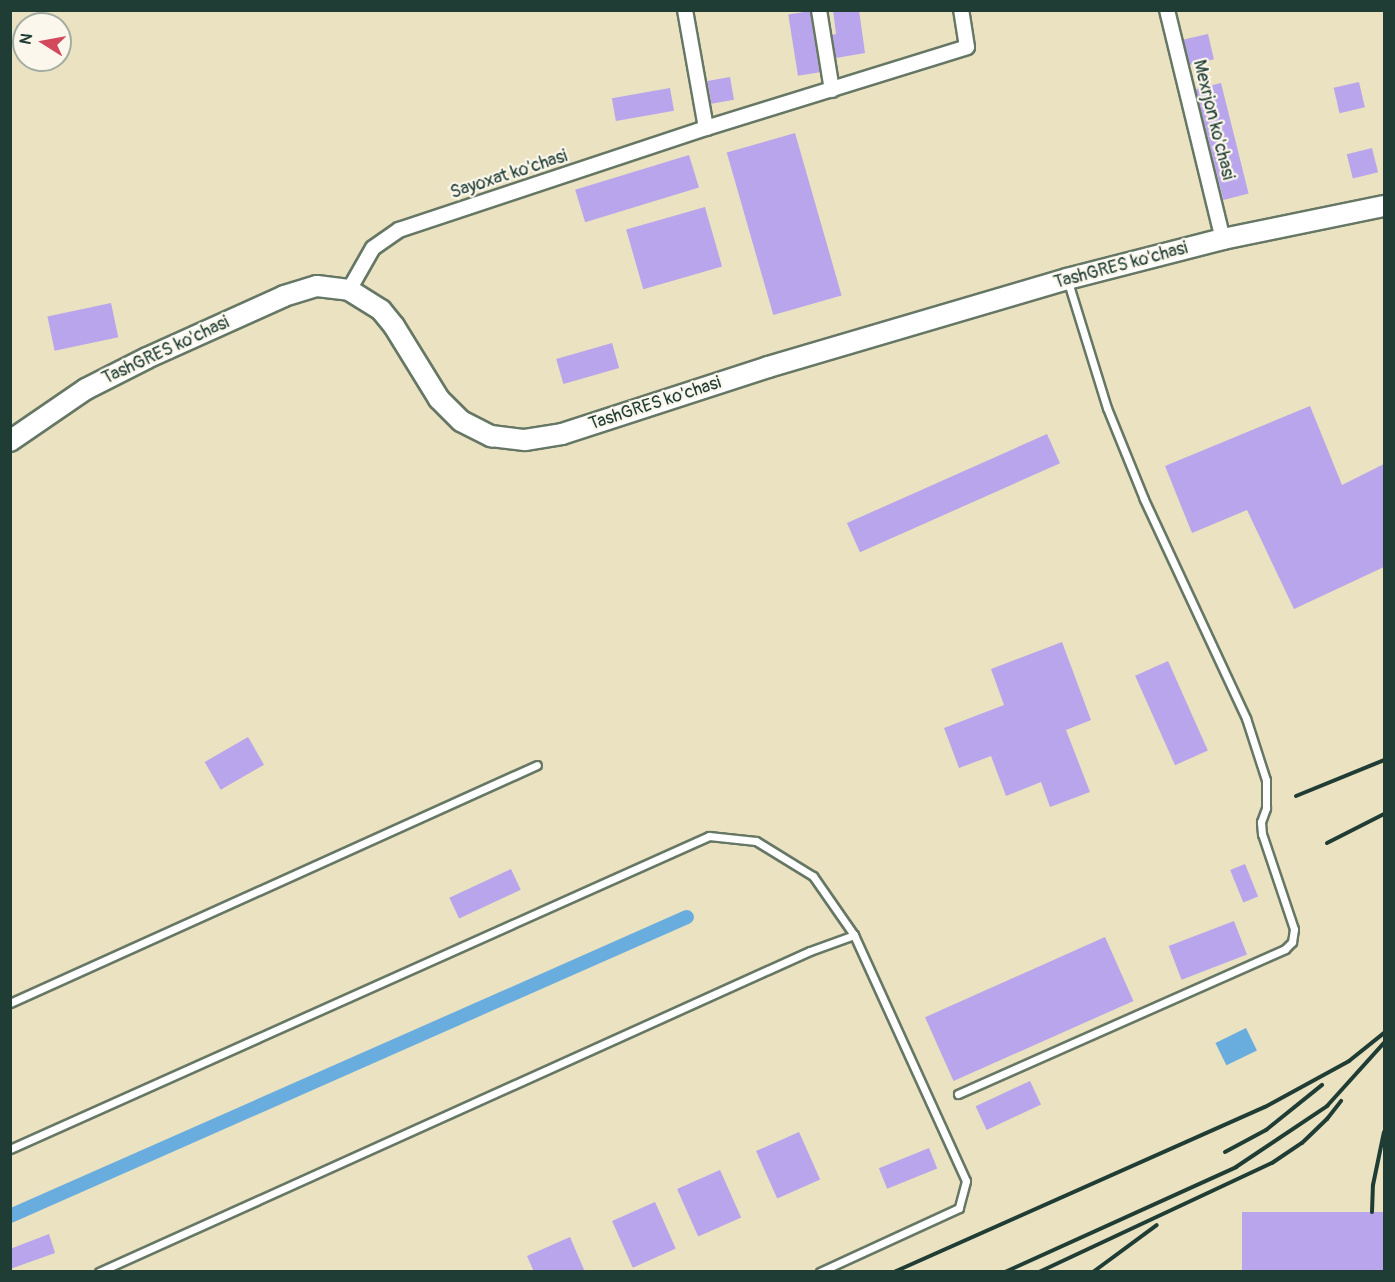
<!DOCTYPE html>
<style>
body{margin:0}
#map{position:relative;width:1395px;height:1282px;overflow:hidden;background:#eae2c0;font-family:Pangolin,sans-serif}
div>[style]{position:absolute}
.water>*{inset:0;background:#69addf;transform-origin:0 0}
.canal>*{height:14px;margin:-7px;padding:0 7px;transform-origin:7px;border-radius:7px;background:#69addf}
.building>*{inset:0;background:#b9a5ec;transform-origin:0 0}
.roads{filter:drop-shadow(2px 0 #667765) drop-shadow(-2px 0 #667765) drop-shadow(0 2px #667765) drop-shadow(0 -2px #667765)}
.service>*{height:7px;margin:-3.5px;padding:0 3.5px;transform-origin:3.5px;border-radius:3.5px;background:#fff}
.minor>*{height:14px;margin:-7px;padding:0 7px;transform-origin:7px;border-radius:7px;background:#fff}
.secondary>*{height:20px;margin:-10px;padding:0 10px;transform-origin:10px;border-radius:10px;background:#fff}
.rail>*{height:4px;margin:-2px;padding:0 2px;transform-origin:2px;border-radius:2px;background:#1f3d34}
span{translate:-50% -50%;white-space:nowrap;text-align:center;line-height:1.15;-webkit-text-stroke:4.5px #fbf7ec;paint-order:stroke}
.street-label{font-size:18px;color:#1f3d34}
.frame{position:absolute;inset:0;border:12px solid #1f3d34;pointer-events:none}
.north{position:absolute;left:12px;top:12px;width:60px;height:60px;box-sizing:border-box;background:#fbf7ec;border:2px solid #a3ada2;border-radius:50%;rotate:281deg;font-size:16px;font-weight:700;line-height:24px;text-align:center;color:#1f3d34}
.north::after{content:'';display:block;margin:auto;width:21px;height:27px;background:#d1495b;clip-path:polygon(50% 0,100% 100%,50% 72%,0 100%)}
</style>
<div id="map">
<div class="water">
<i style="left:1246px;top:1028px;width:25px;height:34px;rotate:64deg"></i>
</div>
<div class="canal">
<i style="left:10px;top:1216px;width:740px;rotate:-23.83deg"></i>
</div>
<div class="building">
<i style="clip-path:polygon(833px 10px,859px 10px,865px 53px,836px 58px,832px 35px,836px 34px)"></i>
<i style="left:810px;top:11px;width:62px;height:22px;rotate:81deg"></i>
<i style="left:1208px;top:34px;width:26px;height:25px;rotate:77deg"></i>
<i style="left:730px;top:77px;width:23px;height:23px;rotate:80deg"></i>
<i style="left:1359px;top:82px;width:26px;height:26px;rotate:77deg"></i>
<i style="left:1221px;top:83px;width:114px;height:26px;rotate:76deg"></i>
<i style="left:670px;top:88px;width:23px;height:59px;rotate:80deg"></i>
<i style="left:795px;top:133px;width:169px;height:71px;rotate:74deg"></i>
<i style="left:1372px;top:148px;width:25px;height:26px;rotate:76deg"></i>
<i style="left:689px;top:155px;width:34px;height:119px;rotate:73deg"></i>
<i style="left:705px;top:207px;width:62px;height:82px;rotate:74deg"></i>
<i style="left:111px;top:303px;width:35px;height:65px;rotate:78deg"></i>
<i style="left:612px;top:343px;width:26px;height:58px;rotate:74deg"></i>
<i style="clip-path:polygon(1310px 406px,1342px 485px,1384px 464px,1384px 567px,1294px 609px,1247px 510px,1192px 533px,1165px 466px)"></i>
<i style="left:1047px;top:434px;width:32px;height:219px;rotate:66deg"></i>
<i style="clip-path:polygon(1062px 642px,1091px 720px,1066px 730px,1090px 792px,1050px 807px,1041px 782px,1006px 796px,991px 756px,959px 768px,944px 728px,1004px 705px,991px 669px)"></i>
<i style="left:1168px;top:661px;width:98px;height:36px;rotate:66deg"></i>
<i style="left:248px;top:737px;width:32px;height:50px;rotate:60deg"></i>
<i style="left:1245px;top:864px;width:35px;height:16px;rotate:68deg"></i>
<i style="left:511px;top:869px;width:23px;height:68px;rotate:65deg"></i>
<i style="left:1234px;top:921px;width:36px;height:70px;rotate:69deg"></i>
<i style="left:1105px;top:937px;width:70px;height:197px;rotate:66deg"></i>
<i style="left:1030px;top:1081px;width:26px;height:60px;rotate:65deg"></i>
<i style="left:799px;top:1132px;width:52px;height:47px;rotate:66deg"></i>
<i style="left:929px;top:1148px;width:22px;height:54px;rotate:68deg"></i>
<i style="left:720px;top:1170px;width:52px;height:47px;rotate:66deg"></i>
<i style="left:655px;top:1202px;width:51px;height:47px;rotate:66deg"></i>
<i style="left:1242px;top:1212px;width:142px;height:60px"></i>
<i style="clip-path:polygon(49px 1234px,55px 1253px,10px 1269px,10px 1249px)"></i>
<i style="clip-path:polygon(570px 1237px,585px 1272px,534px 1272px,527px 1256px)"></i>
</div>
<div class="roads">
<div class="service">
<i style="left:10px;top:1003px;width:578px;rotate:-24.3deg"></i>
<i style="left:958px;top:1094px;width:358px;rotate:-23.9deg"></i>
<i style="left:1285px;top:949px;width:10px;rotate:-45deg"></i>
<i style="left:1292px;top:942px;width:13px;rotate:-81deg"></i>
<i style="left:1294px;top:929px;width:100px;rotate:-108.6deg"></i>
<i style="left:1262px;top:834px;width:12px;rotate:-95deg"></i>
<i style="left:1261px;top:822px;width:15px;rotate:-70deg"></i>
<i style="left:1266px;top:808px;width:28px;rotate:-90deg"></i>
<i style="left:1266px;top:780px;width:65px;rotate:-107.9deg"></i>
<i style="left:1246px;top:718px;width:242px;rotate:-115deg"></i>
<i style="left:1144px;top:499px;width:98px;rotate:-112.1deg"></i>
<i style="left:1107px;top:408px;width:132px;rotate:-107.2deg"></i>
<i style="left:10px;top:1149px;width:766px;rotate:-24.12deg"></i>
<i style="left:709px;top:836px;width:47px;rotate:6.1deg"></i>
<i style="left:756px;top:841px;width:67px;rotate:31.6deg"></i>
<i style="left:813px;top:876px;width:72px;rotate:55.2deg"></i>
<i style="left:854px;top:935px;width:270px;rotate:65.5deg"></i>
<i style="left:966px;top:1181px;width:28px;rotate:105deg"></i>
<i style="left:959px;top:1208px;width:153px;rotate:155.3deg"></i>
<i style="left:99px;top:1272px;width:780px;rotate:-24.3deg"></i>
<i style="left:810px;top:951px;width:47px;rotate:-20deg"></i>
</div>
<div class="minor">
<i style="left:685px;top:10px;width:120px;rotate:79.9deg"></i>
<i style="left:819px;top:10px;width:81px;rotate:80.8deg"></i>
<i style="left:1167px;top:10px;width:236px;rotate:76.3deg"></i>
<i style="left:349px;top:290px;width:48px;rotate:-60.3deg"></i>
<i style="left:373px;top:248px;width:32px;rotate:-35deg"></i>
<i style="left:399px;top:230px;width:324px;rotate:-18.4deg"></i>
<i style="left:706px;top:128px;width:273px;rotate:-17.2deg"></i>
<i style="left:967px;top:47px;width:37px;rotate:-99deg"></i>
</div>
<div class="secondary">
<i style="left:10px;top:441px;width:92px;rotate:-34.4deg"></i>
<i style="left:86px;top:389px;width:68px;rotate:-26.9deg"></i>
<i style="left:147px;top:358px;width:150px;rotate:-24.3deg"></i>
<i style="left:284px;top:296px;width:34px;rotate:-17deg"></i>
<i style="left:317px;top:286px;width:32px;rotate:7deg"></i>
<i style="left:349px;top:290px;width:38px;rotate:32deg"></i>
<i style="left:381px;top:310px;width:21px;rotate:51deg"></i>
<i style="left:394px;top:326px;width:86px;rotate:58.3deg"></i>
<i style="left:439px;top:399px;width:31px;rotate:45deg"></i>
<i style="left:461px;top:421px;width:34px;rotate:27deg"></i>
<i style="left:491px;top:436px;width:34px;rotate:7deg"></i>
<i style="left:525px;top:440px;width:37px;rotate:-9deg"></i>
<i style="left:562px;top:434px;width:217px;rotate:-18deg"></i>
<i style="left:768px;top:367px;width:312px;rotate:-16.4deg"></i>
<i style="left:1067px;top:279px;width:161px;rotate:-14.4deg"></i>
<i style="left:1223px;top:239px;width:164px;rotate:-11.6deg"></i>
</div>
</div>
<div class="rail">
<i style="left:1296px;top:796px;width:95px;rotate:-22.2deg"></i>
<i style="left:1327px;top:843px;width:64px;rotate:-27deg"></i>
<i style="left:1225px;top:1152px;width:47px;rotate:-28.2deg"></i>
<i style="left:1266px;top:1130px;width:72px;rotate:-38.8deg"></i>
<i style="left:1372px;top:1212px;width:27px;rotate:-88deg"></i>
<i style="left:1373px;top:1185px;width:54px;rotate:-78.3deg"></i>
<i style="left:894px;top:1272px;width:406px;rotate:-24deg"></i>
<i style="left:1265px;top:1107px;width:96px;rotate:-28.7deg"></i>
<i style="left:1349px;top:1061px;width:45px;rotate:-38.7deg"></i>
<i style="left:1005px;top:1272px;width:254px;rotate:-24.4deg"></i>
<i style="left:1236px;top:1167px;width:110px;rotate:-33.8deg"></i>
<i style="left:1327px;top:1106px;width:85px;rotate:-47.9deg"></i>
<i style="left:1039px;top:1272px;width:257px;rotate:-25.1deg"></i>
<i style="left:1272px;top:1163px;width:36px;rotate:-34deg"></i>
<i style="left:1302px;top:1143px;width:35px;rotate:-44deg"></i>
<i style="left:1327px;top:1119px;width:23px;rotate:-52deg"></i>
<i style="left:1093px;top:1272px;width:79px;rotate:-36.3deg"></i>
</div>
<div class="street-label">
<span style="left:1213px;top:120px;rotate:76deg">Mexrjon ko'chasi</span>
<span style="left:509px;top:175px;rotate:-18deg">Sayoxat ko'chasi</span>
<span style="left:1121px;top:266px;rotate:-15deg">TashGRES ko'chasi</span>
<span style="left:166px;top:351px;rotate:-25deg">TashGRES ko'chasi</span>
<span style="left:655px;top:404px;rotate:-18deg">TashGRES ko'chasi</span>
</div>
<div class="frame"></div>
<div class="north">N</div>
</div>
